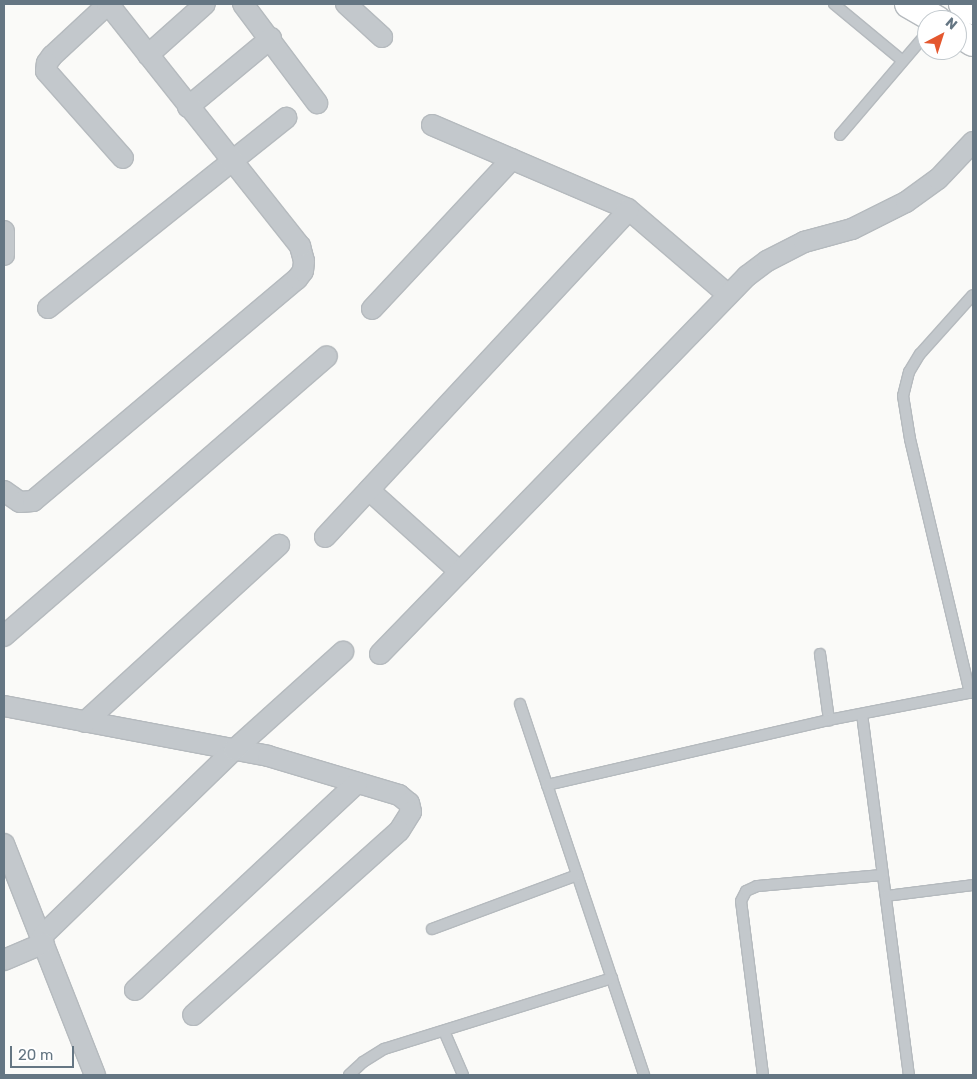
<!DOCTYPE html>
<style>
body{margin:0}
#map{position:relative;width:977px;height:1079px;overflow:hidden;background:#fafaf8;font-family:Rubik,sans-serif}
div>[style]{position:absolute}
.roads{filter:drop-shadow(1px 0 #b5babe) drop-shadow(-1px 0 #b5babe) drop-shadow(0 1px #b5babe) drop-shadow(0 -1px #b5babe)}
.lane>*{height:10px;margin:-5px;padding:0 5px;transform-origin:5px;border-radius:5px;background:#c3c8cc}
.street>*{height:20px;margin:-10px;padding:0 10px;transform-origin:10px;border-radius:10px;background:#c3c8cc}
.primary>*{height:28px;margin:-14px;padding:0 14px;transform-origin:14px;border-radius:14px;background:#fff}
span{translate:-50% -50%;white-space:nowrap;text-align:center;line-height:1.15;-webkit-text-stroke:5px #fff;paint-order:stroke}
.frame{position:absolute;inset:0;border:5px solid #657683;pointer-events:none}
.north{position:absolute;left:917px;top:10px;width:50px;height:50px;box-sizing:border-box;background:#fff;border:1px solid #c1c8cd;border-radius:50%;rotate:40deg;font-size:14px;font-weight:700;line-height:20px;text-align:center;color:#657683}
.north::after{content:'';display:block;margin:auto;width:18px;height:22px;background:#e4572e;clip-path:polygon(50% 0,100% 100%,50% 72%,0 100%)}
.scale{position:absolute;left:10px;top:1046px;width:64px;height:22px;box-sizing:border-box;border:2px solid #657683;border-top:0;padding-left:6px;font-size:15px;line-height:18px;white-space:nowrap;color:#657683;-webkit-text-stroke:4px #fff;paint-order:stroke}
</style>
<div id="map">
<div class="roads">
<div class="lane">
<i style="left:834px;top:4px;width:89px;rotate:39.6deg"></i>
<i style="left:840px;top:135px;width:134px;rotate:-49.5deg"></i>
<i style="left:820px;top:654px;width:67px;rotate:82.2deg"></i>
<i style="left:970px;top:693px;width:261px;rotate:-103.3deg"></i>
<i style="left:910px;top:439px;width:44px;rotate:-99.2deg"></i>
<i style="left:903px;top:396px;width:25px;rotate:-76deg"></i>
<i style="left:909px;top:372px;width:21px;rotate:-59deg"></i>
<i style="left:920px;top:354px;width:79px;rotate:-48.1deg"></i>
<i style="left:520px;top:704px;width:391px;rotate:71.5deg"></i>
<i style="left:862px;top:714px;width:364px;rotate:82.6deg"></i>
<i style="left:547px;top:785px;width:289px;rotate:-13deg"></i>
<i style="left:829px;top:720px;width:147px;rotate:-11deg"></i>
<i style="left:886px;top:896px;width:88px;rotate:-7.2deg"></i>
<i style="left:432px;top:929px;width:155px;rotate:-20.4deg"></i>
<i style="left:444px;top:1031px;width:48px;rotate:66.6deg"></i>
<i style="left:349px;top:1075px;width:19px;rotate:-43deg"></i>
<i style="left:363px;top:1062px;width:25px;rotate:-32deg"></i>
<i style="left:384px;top:1049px;width:239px;rotate:-17.3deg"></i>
<i style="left:763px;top:1075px;width:175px;rotate:-97.2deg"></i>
<i style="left:741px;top:901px;width:11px;rotate:-63deg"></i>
<i style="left:746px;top:891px;width:12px;rotate:-24deg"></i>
<i style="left:757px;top:886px;width:126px;rotate:-5deg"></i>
</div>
<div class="street">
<i style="left:108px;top:4px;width:76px;rotate:137.1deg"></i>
<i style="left:52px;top:56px;width:9px;rotate:126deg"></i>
<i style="left:47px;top:63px;width:8px;rotate:97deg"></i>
<i style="left:46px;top:71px;width:116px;rotate:48.5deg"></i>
<i style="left:243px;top:4px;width:124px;rotate:53.2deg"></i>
<i style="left:346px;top:4px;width:49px;rotate:42.5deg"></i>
<i style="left:148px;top:55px;width:76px;rotate:-41.8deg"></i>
<i style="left:188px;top:107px;width:108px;rotate:-39.7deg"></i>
<i style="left:432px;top:125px;width:213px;rotate:23.2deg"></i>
<i style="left:628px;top:209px;width:130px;rotate:40.6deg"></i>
<i style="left:4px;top:231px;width:24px;rotate:90deg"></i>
<i style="left:48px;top:308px;width:305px;rotate:-38.6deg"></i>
<i style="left:372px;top:309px;width:205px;rotate:-47deg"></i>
<i style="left:369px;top:490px;width:122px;rotate:42deg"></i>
<i style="left:4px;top:491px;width:19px;rotate:35deg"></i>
<i style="left:20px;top:502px;width:13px;rotate:-4deg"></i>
<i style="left:33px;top:501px;width:345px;rotate:-40.1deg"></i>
<i style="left:297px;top:279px;width:10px;rotate:-53deg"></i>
<i style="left:303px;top:271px;width:10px;rotate:-84deg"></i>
<i style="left:304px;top:261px;width:16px;rotate:-105deg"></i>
<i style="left:300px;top:246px;width:309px;rotate:-128.4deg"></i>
<i style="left:325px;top:537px;width:446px;rotate:-47.1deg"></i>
<i style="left:4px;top:636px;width:427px;rotate:-40.9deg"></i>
<i style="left:380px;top:654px;width:527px;rotate:-45.85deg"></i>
<i style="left:747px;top:276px;width:25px;rotate:-37deg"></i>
<i style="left:767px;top:261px;width:42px;rotate:-27.2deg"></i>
<i style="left:804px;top:242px;width:50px;rotate:-15.2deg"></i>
<i style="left:852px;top:229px;width:60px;rotate:-26.6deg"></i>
<i style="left:906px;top:202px;width:39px;rotate:-36deg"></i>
<i style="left:938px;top:179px;width:51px;rotate:-46.6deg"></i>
<i style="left:4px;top:706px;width:269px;rotate:10.7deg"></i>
<i style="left:268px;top:756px;width:137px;rotate:16.6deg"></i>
<i style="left:399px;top:795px;width:13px;rotate:39deg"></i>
<i style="left:409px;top:803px;width:9px;rotate:77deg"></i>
<i style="left:411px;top:812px;width:22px;rotate:122deg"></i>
<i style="left:399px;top:831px;width:276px;rotate:138.2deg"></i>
<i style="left:85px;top:722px;width:263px;rotate:-42.4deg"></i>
<i style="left:4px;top:844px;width:248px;rotate:68.5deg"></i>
<i style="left:42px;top:936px;width:267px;rotate:-44.1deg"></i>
<i style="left:234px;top:750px;width:147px;rotate:-42deg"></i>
<i style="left:4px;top:960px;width:43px;rotate:-23deg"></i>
<i style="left:135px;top:990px;width:304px;rotate:-43deg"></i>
</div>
<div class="primary">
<i style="left:909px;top:4px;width:32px;rotate:30deg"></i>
<i style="left:963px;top:4px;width:12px;rotate:31deg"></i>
<i style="left:957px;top:32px;width:19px;rotate:32deg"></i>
</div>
</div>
<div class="frame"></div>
<div class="north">N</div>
<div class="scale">20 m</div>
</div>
